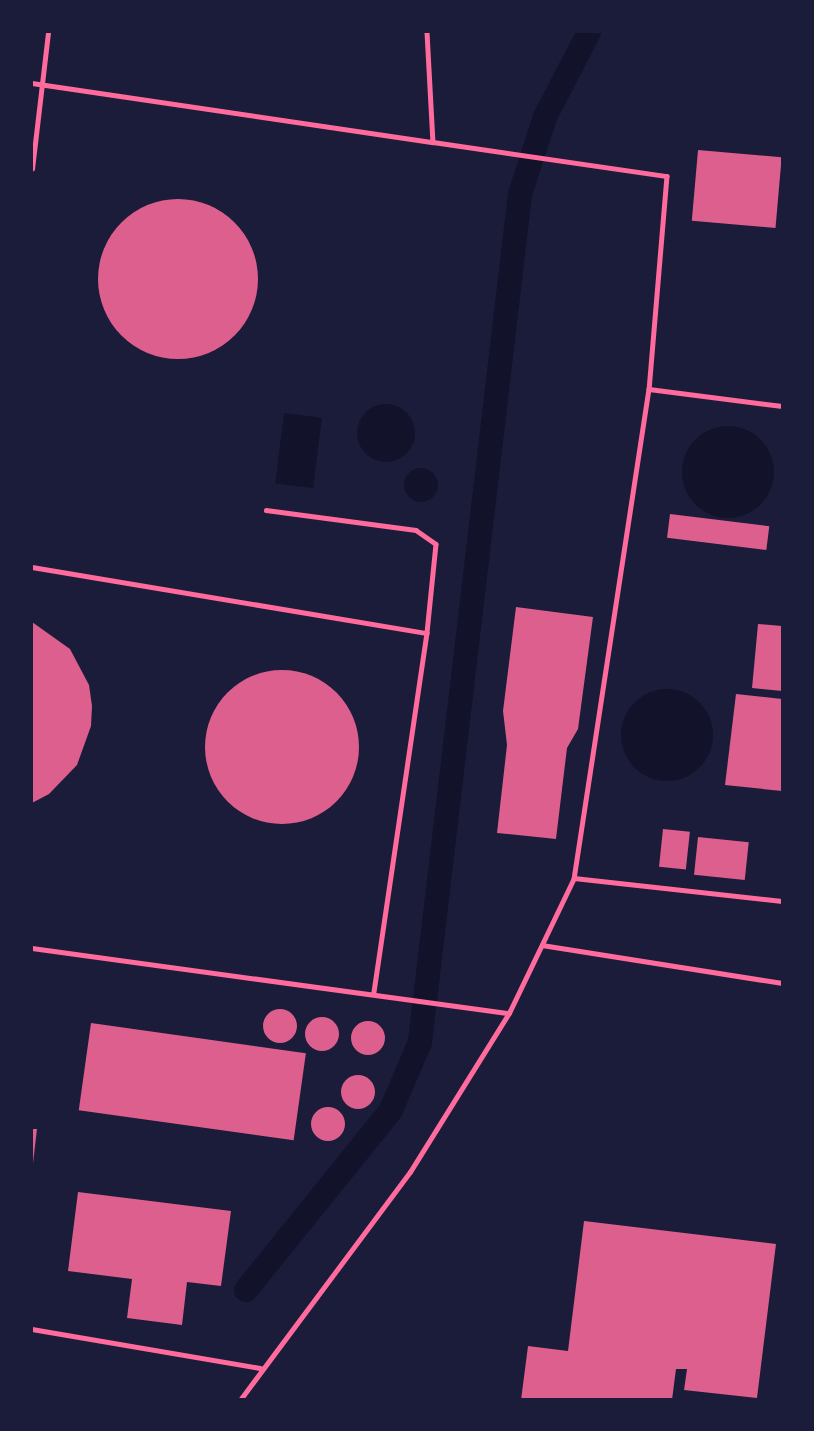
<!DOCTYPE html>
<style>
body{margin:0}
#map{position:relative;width:814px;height:1431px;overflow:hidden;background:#1b1b3a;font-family:"Asap Condensed",sans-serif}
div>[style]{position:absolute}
.water>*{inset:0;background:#12122b;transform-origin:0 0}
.round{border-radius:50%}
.canal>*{height:24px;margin:-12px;padding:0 12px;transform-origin:12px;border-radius:12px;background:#12122b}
.building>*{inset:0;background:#dd5f8e;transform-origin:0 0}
.service>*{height:4.5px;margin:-2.25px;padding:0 2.25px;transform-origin:2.25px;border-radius:2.25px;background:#ff6b9d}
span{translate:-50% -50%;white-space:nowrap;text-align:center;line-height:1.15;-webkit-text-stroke:6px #1b1b3a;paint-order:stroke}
.frame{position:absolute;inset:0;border:33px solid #1b1b3a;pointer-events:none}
</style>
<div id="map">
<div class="water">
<i class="round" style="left:357px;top:404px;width:58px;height:58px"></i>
<i style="left:284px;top:413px;width:38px;height:71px;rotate:7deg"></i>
<i class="round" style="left:682px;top:426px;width:92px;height:92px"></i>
<i class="round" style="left:404px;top:468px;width:34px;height:34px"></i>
<i class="round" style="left:621px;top:689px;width:92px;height:92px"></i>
</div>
<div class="canal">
<i style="left:246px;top:1290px;width:231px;rotate:-51.1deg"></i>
<i style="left:391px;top:1110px;width:74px;rotate:-66.9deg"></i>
<i style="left:420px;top:1042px;width:854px;rotate:-83.27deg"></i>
<i style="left:520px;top:194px;width:81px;rotate:-72deg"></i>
<i style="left:545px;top:117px;width:96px;rotate:-62.6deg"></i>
</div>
<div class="building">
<i style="left:698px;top:150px;width:84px;height:71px;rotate:5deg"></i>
<i class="round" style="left:98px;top:199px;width:160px;height:160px"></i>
<i style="left:670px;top:514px;width:100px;height:24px;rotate:7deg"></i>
<i style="clip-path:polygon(516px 607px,593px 617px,578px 729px,567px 748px,556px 839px,497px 833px,507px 745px,503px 711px)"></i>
<i style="clip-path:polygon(32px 622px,70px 649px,89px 685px,92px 706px,91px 726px,77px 765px,49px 794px,32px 803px)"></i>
<i style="clip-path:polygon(758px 624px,782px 626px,782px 691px,752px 688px)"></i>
<i class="round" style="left:205px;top:670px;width:154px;height:154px"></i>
<i style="clip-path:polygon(736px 694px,782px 699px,782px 791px,725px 785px)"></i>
<i style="left:663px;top:829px;width:27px;height:38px;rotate:6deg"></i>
<i style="left:698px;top:837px;width:51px;height:38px;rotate:6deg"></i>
<i class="round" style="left:263px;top:1009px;width:34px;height:34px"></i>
<i class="round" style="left:305px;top:1017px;width:34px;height:34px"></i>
<i class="round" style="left:351px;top:1021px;width:34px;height:34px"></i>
<i style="left:91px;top:1023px;width:217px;height:88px;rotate:8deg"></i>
<i class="round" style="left:341px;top:1075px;width:34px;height:34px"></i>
<i class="round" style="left:311px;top:1107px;width:34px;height:34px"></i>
<i style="clip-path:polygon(32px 1129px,37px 1129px,33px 1163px,32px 1163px)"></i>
<i style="clip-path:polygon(78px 1192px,231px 1211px,221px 1286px,187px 1282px,182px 1325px,127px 1318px,132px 1279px,68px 1271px)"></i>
<i style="clip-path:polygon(584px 1221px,776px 1244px,757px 1398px,684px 1390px,687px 1369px,676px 1369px,672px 1400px,521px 1400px,528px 1346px,568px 1351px)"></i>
</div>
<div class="service">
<i style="left:427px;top:32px;width:110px;rotate:86.9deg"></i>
<i style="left:433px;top:142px;width:236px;rotate:8.3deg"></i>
<i style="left:667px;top:176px;width:214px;rotate:94.8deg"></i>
<i style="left:649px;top:389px;width:495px;rotate:98.7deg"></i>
<i style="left:574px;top:878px;width:209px;rotate:6.3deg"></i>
<i style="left:32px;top:83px;width:405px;rotate:8.4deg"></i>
<i style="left:32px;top:169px;width:138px;rotate:-83.3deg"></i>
<i style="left:649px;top:389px;width:134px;rotate:7.3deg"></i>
<i style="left:266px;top:510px;width:151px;rotate:7.6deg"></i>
<i style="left:416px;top:530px;width:24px;rotate:35deg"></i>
<i style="left:436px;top:544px;width:89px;rotate:95.8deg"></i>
<i style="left:32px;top:567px;width:400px;rotate:9.5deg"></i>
<i style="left:427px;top:633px;width:365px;rotate:98.4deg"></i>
<i style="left:542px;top:945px;width:243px;rotate:9deg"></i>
<i style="left:32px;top:948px;width:481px;rotate:7.8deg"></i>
<i style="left:32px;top:1329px;width:232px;rotate:9.7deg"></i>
<i style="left:240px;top:1400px;width:284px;rotate:-53.3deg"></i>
<i style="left:410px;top:1172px;width:187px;rotate:-58.1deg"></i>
<i style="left:509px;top:1013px;width:150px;rotate:-64.3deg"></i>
</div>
<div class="frame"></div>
</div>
